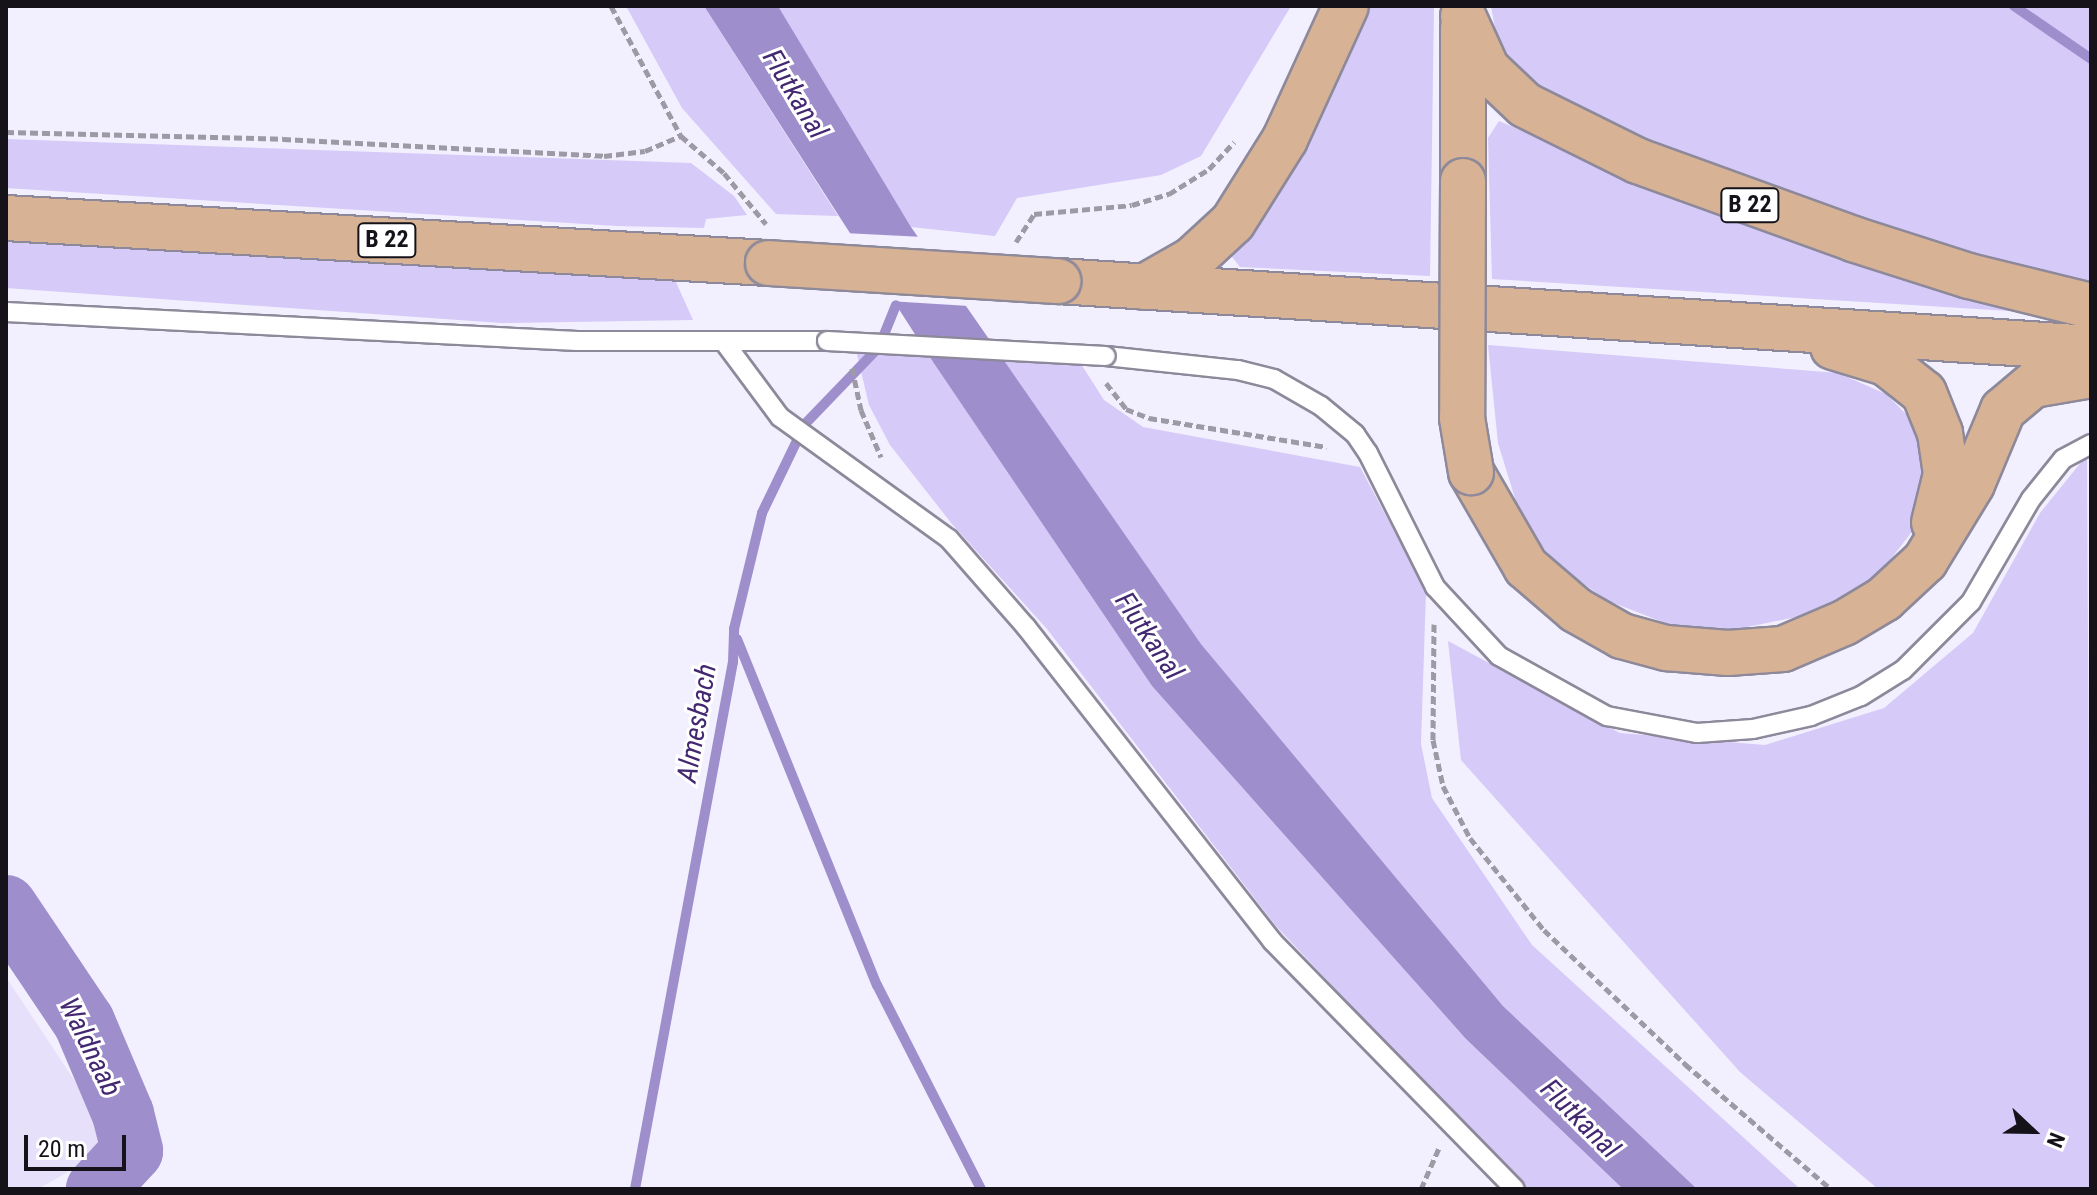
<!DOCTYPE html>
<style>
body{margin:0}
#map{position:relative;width:2097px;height:1195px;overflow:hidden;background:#f2effe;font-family:"Roboto Condensed",sans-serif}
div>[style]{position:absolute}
.built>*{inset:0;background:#e6e0fa}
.green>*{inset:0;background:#d5caf8}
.water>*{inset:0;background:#9f8ecc}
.pier>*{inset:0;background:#f2effe}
.stream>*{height:10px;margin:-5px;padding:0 5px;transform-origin:5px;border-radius:5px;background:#9f8ecc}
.river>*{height:62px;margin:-31px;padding:0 31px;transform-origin:31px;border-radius:31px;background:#9f8ecc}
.path>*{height:5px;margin-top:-2.5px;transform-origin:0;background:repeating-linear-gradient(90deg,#9d9aa6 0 8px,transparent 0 12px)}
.roads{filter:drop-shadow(2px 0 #8d899a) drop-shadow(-2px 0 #8d899a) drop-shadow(0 2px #8d899a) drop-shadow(0 -2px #8d899a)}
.lane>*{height:18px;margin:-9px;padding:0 9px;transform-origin:9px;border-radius:9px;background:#fff}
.primary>*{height:44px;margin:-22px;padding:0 22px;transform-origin:22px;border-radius:22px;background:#d7b295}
.bridges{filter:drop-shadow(2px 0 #8d899a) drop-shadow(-2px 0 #8d899a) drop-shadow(0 2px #8d899a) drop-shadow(0 -2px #8d899a)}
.lane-bridge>*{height:18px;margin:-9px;padding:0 9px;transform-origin:9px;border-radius:9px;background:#fff}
.primary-bridge>*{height:44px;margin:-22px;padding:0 22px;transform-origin:22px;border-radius:22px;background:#d7b295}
span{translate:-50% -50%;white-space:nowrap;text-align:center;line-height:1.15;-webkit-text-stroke:6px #fff;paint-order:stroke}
.shield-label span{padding:2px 6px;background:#fff;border:2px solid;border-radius:6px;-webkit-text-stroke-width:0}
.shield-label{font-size:24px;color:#151319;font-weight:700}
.water-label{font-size:28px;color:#432871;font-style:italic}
.frame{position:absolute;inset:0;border:8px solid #151319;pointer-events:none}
.north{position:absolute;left:1993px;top:1091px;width:80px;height:80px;-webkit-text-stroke:6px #fff;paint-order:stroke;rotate:112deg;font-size:22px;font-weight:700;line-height:32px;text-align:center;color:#151319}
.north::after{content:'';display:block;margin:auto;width:28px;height:36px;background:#151319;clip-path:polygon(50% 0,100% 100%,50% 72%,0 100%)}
.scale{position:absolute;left:24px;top:1135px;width:102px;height:36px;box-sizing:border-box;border:4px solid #151319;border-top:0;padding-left:10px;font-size:24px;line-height:28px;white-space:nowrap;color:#151319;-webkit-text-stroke:6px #fff;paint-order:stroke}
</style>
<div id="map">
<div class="built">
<i style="clip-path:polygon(6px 977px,109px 1133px,103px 1152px,38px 1189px,6px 1189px)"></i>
</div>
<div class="green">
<i style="clip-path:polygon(626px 6px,704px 6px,838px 216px,776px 214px,682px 108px)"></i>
<i style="clip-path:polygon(778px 6px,1291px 6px,1201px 156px,1161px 175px,1017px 198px,995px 236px,911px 227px)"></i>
<i style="clip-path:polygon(1358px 6px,1434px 6px,1430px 276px,1240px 267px,1229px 253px)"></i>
<i style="clip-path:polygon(1491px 6px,2091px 6px,2091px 283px,2009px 266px,1788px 203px,1586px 118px,1530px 88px,1500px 56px)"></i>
<i style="clip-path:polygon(1499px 121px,1745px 225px,2041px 313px,1492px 279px,1488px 138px)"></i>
<i style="clip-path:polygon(6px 139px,691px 163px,734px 196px,747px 215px,706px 219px,704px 228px,617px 226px,6px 188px)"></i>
<i style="clip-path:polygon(6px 242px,675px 280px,693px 320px,501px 323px,6px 288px)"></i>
<i style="clip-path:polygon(1488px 345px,1838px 373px,1886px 394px,1918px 426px,1929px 474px,1921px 520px,1876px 578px,1811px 614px,1737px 629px,1673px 626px,1606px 600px,1556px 564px,1522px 521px,1498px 443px)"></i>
<i style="clip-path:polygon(856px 350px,929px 356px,1152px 686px,1466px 1039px,1623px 1189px,1524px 1189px,1276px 926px,1047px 629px,952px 524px,890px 445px,869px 405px)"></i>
<i style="clip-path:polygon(1000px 359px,1081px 364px,1104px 400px,1143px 427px,1360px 467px,1426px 591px,1421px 744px,1432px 798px,1532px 945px,1800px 1189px,1697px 1189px,1503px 1006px,1201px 644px)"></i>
<i style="clip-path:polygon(2087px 455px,2091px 1189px,1878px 1189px,1740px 1072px,1461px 760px,1448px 641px,1620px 733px,1765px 745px,1884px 708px,1973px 633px,2040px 513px)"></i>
</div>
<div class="water">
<i style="clip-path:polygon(704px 6px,778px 6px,911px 227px,1201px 644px,1503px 1006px,1697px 1189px,1623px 1189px,1466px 1039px,1152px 686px,929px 356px)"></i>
</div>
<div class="pier">
<i style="clip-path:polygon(844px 233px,924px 237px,969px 306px,888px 301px)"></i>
</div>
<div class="stream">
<i style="left:2014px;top:6px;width:93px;rotate:34.5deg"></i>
<i style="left:737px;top:639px;width:373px;rotate:68deg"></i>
<i style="left:877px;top:985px;width:229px;rotate:63deg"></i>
<i style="left:635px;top:1189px;width:536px;rotate:-79.47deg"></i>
<i style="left:733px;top:662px;width:33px;rotate:-88deg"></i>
<i style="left:734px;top:629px;width:119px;rotate:-76.4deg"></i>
<i style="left:762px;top:513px;width:99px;rotate:-64.2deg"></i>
<i style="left:805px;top:424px;width:107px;rotate:-46.1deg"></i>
<i style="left:879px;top:347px;width:45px;rotate:-68deg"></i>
</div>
<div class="river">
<i style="left:6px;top:906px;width:140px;rotate:56.1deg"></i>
<i style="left:84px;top:1022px;width:100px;rotate:67deg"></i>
<i style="left:123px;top:1114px;width:38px;rotate:76deg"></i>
<i style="left:132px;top:1151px;width:52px;rotate:132.6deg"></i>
</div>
<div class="path">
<i style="left:611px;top:6px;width:148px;rotate:61.7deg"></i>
<i style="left:681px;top:136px;width:57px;rotate:40.7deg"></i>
<i style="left:724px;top:173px;width:66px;rotate:50.5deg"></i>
<i style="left:6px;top:132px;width:277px;rotate:1.4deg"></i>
<i style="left:283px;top:139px;width:321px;rotate:3deg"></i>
<i style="left:604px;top:156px;width:41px;rotate:-7deg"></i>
<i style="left:645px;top:151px;width:39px;rotate:-23deg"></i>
<i style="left:1016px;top:242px;width:33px;rotate:-57deg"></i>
<i style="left:1034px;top:214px;width:98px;rotate:-5.2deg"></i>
<i style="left:1132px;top:205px;width:39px;rotate:-17deg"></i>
<i style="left:1169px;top:194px;width:47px;rotate:-32deg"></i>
<i style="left:1209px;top:169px;width:37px;rotate:-47deg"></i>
<i style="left:852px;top:368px;width:43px;rotate:77.9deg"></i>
<i style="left:861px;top:410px;width:51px;rotate:66.9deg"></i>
<i style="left:1106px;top:383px;width:33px;rotate:52deg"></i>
<i style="left:1126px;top:409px;width:25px;rotate:21deg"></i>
<i style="left:1149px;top:418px;width:180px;rotate:9.3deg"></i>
<i style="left:1434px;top:624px;width:116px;rotate:90.5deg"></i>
<i style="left:1433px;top:740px;width:47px;rotate:77.7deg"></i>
<i style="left:1443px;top:786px;width:59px;rotate:62.6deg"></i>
<i style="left:1470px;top:838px;width:118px;rotate:51.2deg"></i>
<i style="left:1544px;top:930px;width:195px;rotate:43.5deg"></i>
<i style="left:1685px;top:1064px;width:192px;rotate:40.6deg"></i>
<i style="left:1421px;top:1189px;width:45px;rotate:-66.3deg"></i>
</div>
<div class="roads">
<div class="lane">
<i style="left:6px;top:312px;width:572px;rotate:2.91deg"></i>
<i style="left:577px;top:341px;width:250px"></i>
<i style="left:725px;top:343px;width:92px;rotate:53.4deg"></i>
<i style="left:780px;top:417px;width:208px;rotate:35.8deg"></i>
<i style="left:949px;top:539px;width:117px;rotate:48.8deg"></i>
<i style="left:1026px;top:627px;width:399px;rotate:51.9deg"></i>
<i style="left:1272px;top:941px;width:347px;rotate:45.6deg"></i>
<i style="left:1106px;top:356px;width:133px;rotate:6.1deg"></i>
<i style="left:1238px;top:370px;width:37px;rotate:14deg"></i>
<i style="left:1274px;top:379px;width:54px;rotate:29.9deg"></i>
<i style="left:1321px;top:406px;width:44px;rotate:39.5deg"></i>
<i style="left:1355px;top:434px;width:23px;rotate:56deg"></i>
<i style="left:1368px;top:453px;width:150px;rotate:63.4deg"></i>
<i style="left:1435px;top:587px;width:94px;rotate:47.2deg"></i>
<i style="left:1499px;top:656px;width:124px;rotate:29.1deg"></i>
<i style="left:1607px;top:716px;width:92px;rotate:10.7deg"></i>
<i style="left:1697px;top:733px;width:56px;rotate:-4.1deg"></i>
<i style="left:1753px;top:729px;width:59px;rotate:-12.6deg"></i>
<i style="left:1811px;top:716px;width:54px;rotate:-21.8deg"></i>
<i style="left:1861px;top:696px;width:49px;rotate:-31.8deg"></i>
<i style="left:1903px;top:670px;width:96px;rotate:-45deg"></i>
<i style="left:1971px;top:602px;width:119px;rotate:-59.8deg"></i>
<i style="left:2031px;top:499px;width:51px;rotate:-51.3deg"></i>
<i style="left:2063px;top:459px;width:32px;rotate:-28deg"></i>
</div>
<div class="primary">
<i style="left:1463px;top:16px;width:58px;rotate:65.6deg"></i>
<i style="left:1487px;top:69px;width:52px;rotate:43.5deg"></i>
<i style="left:1525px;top:105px;width:126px;rotate:26.4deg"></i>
<i style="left:1638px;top:161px;width:229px;rotate:19.9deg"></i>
<i style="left:1853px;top:239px;width:122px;rotate:17.7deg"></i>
<i style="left:1969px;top:276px;width:126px;rotate:13.8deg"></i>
<i style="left:1463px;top:28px;width:153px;rotate:90deg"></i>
<i style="left:6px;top:218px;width:763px;rotate:3.38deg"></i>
<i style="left:1058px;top:281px;width:1035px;rotate:3.71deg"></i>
<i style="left:1144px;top:287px;width:56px;rotate:-29.7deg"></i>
<i style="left:1193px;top:259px;width:54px;rotate:-42.8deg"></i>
<i style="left:1233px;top:222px;width:98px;rotate:-57.9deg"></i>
<i style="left:1285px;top:139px;width:146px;rotate:-65.4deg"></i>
<i style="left:1833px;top:347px;width:55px;rotate:16.8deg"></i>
<i style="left:1886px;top:363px;width:48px;rotate:38.3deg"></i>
<i style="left:1924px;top:393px;width:43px;rotate:68.2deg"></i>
<i style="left:1940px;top:433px;width:41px;rotate:81.7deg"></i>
<i style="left:1946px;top:474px;width:50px;rotate:103.8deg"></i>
<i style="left:1471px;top:472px;width:110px;rotate:59.9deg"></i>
<i style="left:1526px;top:567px;width:66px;rotate:40.7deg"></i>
<i style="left:1576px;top:610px;width:53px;rotate:29.5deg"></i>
<i style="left:1622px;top:636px;width:46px;rotate:15.3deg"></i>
<i style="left:1666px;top:648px;width:62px;rotate:4.6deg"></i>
<i style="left:1728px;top:653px;width:55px;rotate:-4.2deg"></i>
<i style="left:1783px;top:649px;width:66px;rotate:-23.1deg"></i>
<i style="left:1844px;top:623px;width:47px;rotate:-31deg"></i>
<i style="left:1884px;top:599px;width:56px;rotate:-42.8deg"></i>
<i style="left:1925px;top:561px;width:90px;rotate:-58.6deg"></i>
<i style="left:1972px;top:484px;width:80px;rotate:-67.3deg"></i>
<i style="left:2003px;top:410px;width:39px;rotate:-40deg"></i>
<i style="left:2033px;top:385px;width:59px;rotate:-9.8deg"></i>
</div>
</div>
<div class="bridges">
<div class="lane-bridge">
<i style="left:827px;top:341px;width:279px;rotate:3.1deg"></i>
</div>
<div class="primary-bridge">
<i style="left:1463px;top:181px;width:237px;rotate:90.2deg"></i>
<i style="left:1462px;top:418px;width:55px;rotate:80.5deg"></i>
<i style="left:768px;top:263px;width:291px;rotate:3.6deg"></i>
</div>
</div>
<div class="shield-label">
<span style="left:1750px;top:205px">B 22</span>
<span style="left:387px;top:240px">B 22</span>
</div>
<div class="water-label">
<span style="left:795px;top:94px;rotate:59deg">Flutkanal</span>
<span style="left:1149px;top:636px;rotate:56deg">Flutkanal</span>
<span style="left:697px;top:723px;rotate:-80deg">Almesbach</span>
<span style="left:90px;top:1047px;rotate:64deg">Waldnaab</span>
<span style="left:1580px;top:1119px;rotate:45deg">Flutkanal</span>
</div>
<div class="frame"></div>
<div class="north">N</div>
<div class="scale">20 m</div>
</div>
